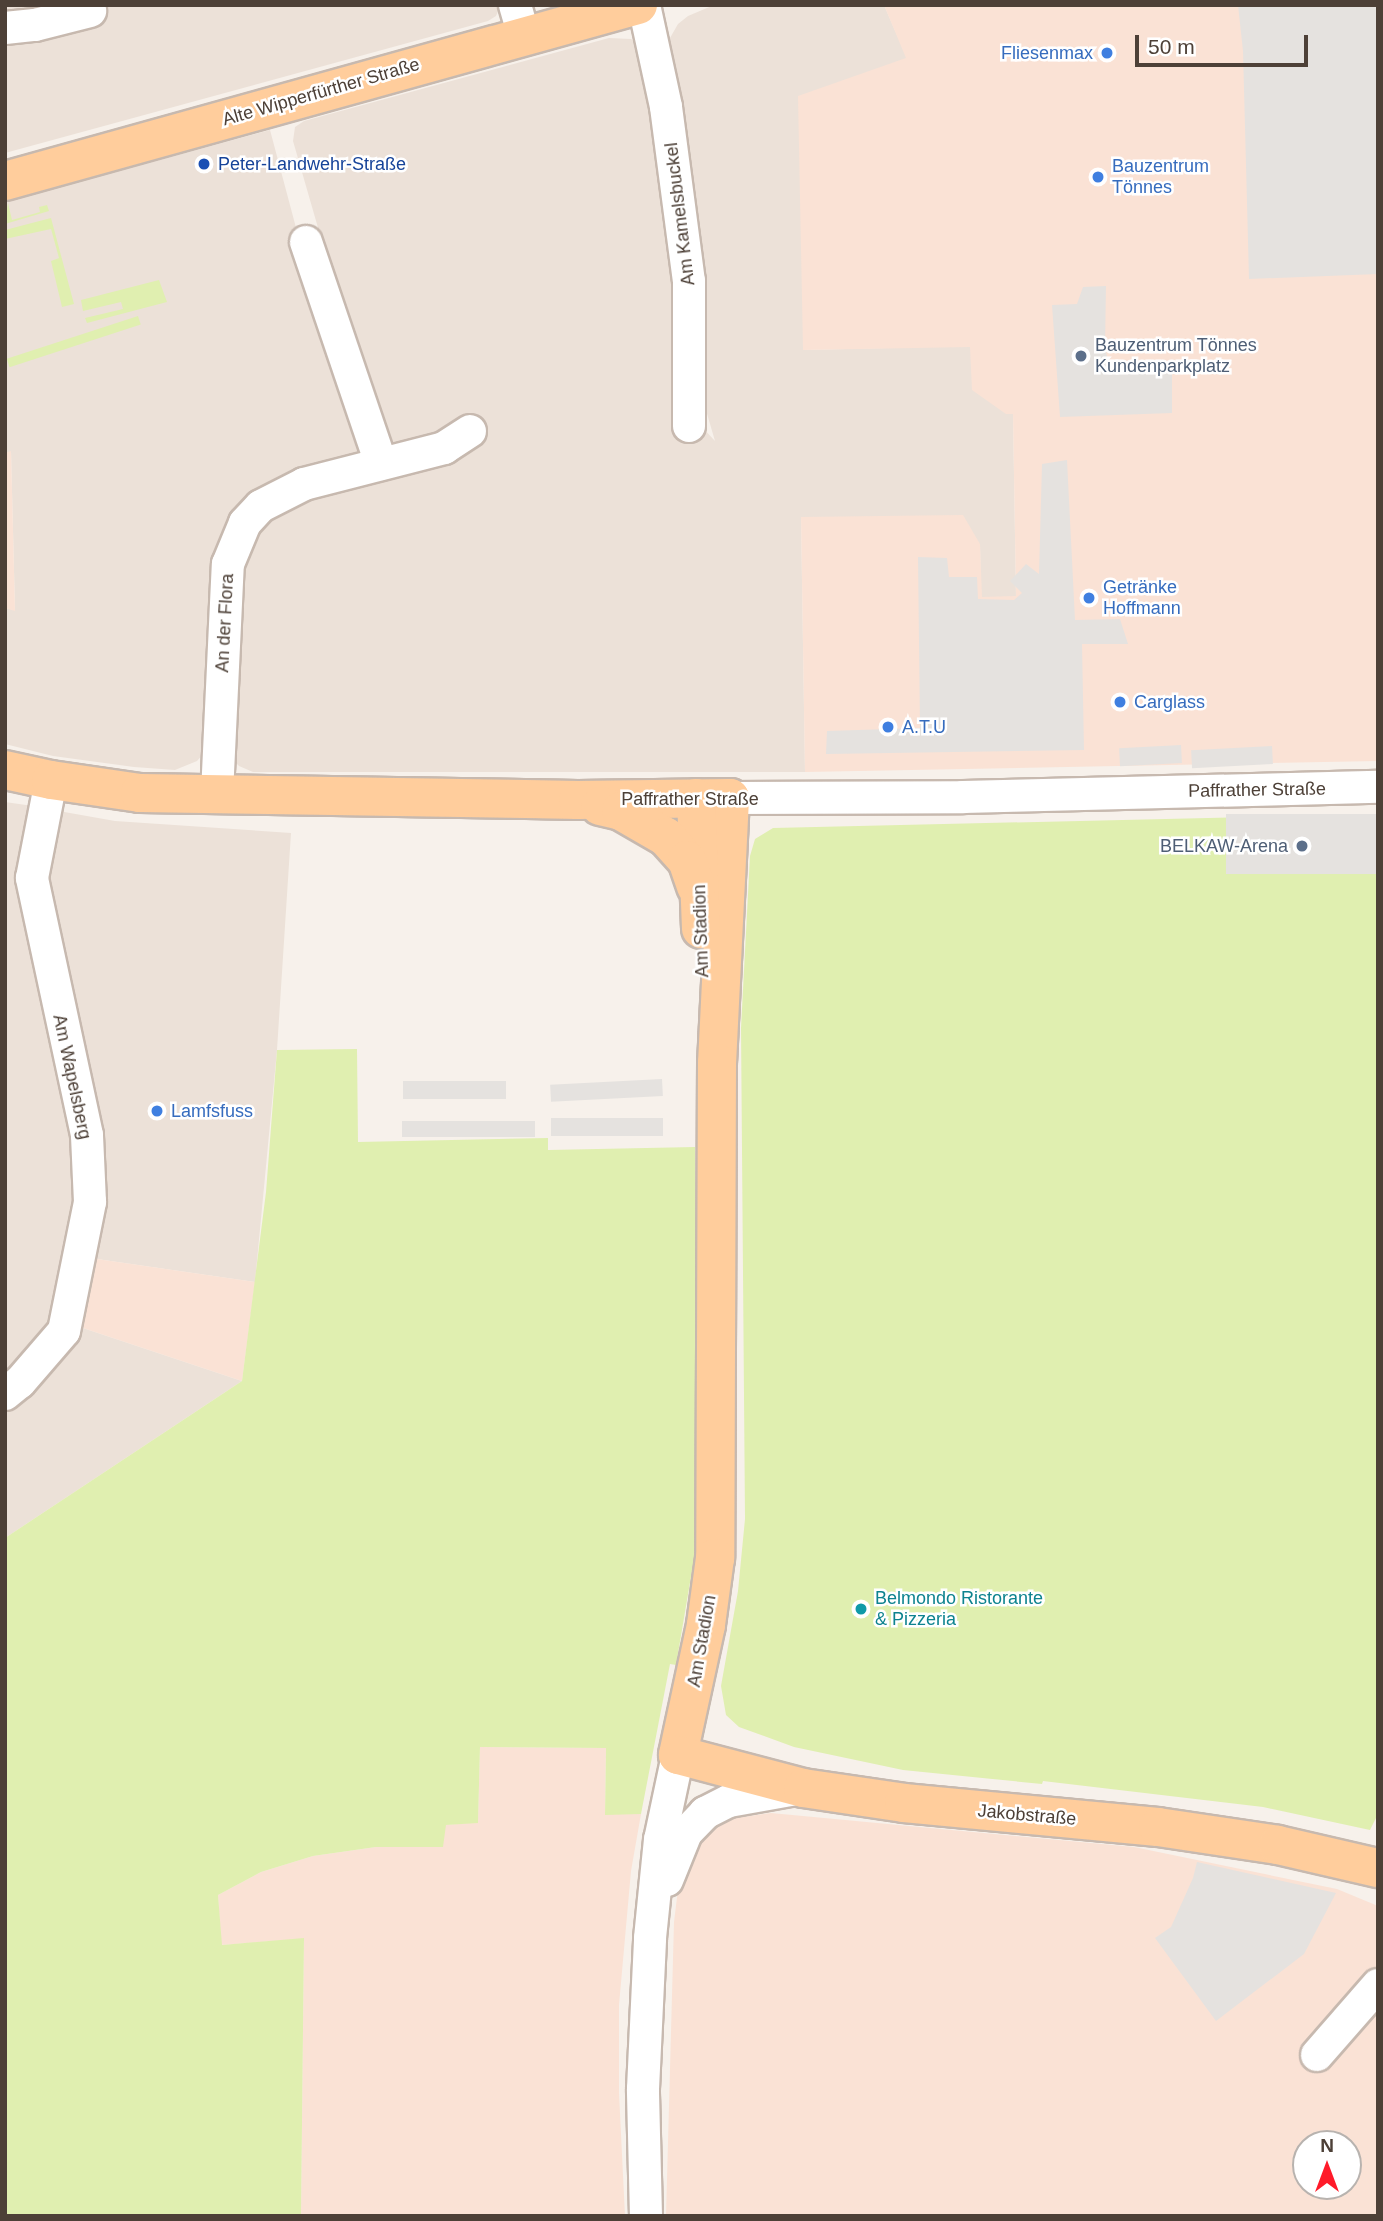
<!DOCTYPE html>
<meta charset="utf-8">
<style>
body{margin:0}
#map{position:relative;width:1383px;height:2221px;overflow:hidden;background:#f7f1eb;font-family:Arial,sans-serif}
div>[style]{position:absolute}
.residential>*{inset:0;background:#ece1d8}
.commercial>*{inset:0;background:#fae2d5}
.green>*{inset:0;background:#e0efb0;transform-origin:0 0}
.parking>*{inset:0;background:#e5e2df;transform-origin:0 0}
.roads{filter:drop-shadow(2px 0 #c7b9af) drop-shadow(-2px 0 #c7b9af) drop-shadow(0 2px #c7b9af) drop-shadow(0 -2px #c7b9af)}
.minor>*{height:32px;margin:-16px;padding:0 16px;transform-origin:16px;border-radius:16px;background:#fff}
.major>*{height:38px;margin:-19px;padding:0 19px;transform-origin:19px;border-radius:19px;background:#ffcd9c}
.dots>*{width:19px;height:19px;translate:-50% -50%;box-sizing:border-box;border:4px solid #fff;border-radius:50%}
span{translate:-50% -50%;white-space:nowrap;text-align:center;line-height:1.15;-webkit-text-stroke:5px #fff;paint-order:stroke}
.shop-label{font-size:18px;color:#366cbe}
.right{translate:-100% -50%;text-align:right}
.left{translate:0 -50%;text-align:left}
.street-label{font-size:18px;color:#4d4037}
.transit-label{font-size:18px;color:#164399}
.service-label{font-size:18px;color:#4e5e75}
.culture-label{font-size:18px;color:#0d838f}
.frame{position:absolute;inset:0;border:7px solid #4d4037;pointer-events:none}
.north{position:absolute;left:1292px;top:2130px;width:70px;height:70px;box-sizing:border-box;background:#fff;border:2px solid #b8b3af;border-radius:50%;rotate:0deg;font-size:19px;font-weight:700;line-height:28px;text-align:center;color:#4d4037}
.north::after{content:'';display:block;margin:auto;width:24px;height:32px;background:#ff1a29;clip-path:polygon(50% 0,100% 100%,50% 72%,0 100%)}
.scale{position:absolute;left:1135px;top:35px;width:173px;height:32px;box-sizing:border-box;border:4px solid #4d4037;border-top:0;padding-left:9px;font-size:21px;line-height:24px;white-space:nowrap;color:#4d4037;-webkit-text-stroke:5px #fff;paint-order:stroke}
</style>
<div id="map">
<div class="residential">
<i style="clip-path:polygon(5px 5px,501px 5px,496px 16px,488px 21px,5px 153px)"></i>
<i style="clip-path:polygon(714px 5px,884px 5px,907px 58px,804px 350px,970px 346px,1013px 414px,1016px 597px,981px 597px,980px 545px,801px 517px,805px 772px,253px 772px,239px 766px,232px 759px,240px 553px,280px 504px,389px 474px,293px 141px,295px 127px,304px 121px,609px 38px,631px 39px,641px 46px,665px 181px,673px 285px,672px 395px,715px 441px,698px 383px,669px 53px,670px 38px,678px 24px,688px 16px)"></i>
<i style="clip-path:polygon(270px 130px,315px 299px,365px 452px,242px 513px,205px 752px,197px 761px,175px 770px,134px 767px,53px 756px,5px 744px,5px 608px,15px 610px,11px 452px,5px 453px,5px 202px)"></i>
<i style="clip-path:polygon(5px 802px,33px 806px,80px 1194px,58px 1311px,42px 1341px,5px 1381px)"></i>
<i style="clip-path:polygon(53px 810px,115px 821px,291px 833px,277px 1050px,255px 1282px,90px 1258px,41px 877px)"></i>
<i style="clip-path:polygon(74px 1325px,242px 1381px,5px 1538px,5px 1407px)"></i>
</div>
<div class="commercial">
<i style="clip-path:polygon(884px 5px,1378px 5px,1378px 761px,805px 772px,801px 517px,963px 515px,980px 544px,982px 597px,1016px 596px,1013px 414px,1006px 414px,972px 390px,970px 347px,803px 350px,798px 96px,906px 58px)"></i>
<i style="clip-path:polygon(11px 451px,15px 611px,5px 608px,5px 453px)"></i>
<i style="clip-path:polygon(90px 1258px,255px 1282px,242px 1381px,74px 1325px)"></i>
<i style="clip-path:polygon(480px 1747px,606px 1748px,605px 1814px,641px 1814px,631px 1871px,619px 2005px,619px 2093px,625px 2216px,301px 2216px,304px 1939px,221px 1945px,218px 1895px,261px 1872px,313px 1856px,376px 1847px,446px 1825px,478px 1822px)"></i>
<i style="clip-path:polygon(evenodd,771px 1813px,1134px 1847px,1337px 1889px,1378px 1906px,1378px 2216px,666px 2216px,674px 1922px,680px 1873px,696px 1846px,714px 1829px,735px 1818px,771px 1813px,1306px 2144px,1348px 2144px,1348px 2186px,1306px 2186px,1306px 2144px)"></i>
</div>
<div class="green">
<i style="clip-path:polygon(8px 203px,12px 220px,40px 212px,39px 207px,47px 205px,49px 211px,5px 224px)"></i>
<i style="clip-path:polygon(51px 218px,74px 304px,62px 307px,51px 261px,59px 258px,51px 229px,5px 239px,5px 230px)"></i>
<i style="clip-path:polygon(159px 280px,167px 302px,87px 323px,85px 318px,123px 309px,121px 302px,83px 311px,81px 300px)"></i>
<i style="left:138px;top:316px;width:9px;height:138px;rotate:72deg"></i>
<i style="clip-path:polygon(1378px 814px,1378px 1814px,1370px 1830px,1263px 1807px,1043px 1781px,1042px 1784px,903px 1770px,794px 1747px,739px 1727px,726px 1715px,721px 1686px,738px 1591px,745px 1519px,741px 1028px,750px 856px,755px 839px,773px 828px)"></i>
<i style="clip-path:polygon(357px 1049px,358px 1142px,548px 1138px,548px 1150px,695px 1147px,699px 1485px,695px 1553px,676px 1665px,670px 1664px,641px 1814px,605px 1815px,606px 1748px,480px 1747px,478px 1823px,446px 1825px,443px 1847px,376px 1847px,313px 1856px,261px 1872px,218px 1895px,222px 1945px,304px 1938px,301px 2216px,5px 2216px,5px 1538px,242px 1381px,266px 1192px,277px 1050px)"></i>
</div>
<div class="parking">
<i style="clip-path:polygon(1238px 5px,1378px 5px,1378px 274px,1249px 279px,1243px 51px)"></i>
<i style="clip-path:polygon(1106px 286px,1105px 347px,1109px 365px,1172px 364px,1172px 413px,1060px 417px,1052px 305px,1077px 304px,1083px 287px)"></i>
<i style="clip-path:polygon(1067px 460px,1075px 620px,1120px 619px,1128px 644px,1082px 644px,1084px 750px,826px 754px,827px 731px,920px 728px,918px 557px,947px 558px,949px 577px,977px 577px,978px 599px,1014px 600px,1022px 593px,1010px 581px,1026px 564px,1039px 574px,1042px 464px)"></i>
<i style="left:1181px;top:745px;width:18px;height:62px;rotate:87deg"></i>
<i style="left:1272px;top:746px;width:18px;height:81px;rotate:87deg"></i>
<i style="left:1378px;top:814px;width:60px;height:152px;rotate:90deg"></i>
<i style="left:662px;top:1079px;width:17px;height:112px;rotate:87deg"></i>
<i style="left:506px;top:1081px;width:18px;height:103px;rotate:90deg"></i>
<i style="left:663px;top:1118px;width:18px;height:112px;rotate:90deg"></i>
<i style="left:535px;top:1121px;width:16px;height:133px;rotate:90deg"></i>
<i style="clip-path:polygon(1197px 1862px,1336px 1893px,1304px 1954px,1216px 2021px,1155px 1938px,1171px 1927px,1193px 1878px)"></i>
</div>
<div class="roads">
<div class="minor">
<i style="left:515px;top:5px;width:32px;rotate:74deg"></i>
<i style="left:644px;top:5px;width:104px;rotate:77.8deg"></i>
<i style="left:666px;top:107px;width:176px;rotate:82.5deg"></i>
<i style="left:689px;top:281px;width:145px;rotate:90deg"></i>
<i style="left:5px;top:28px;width:30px;rotate:-6deg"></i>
<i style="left:35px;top:25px;width:57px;rotate:-14.3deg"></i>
<i style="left:306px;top:242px;width:234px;rotate:71.3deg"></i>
<i style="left:217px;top:794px;width:230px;rotate:-87.3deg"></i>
<i style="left:228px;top:564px;width:44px;rotate:-67.5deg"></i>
<i style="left:245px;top:523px;width:23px;rotate:-47deg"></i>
<i style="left:261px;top:506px;width:48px;rotate:-27.1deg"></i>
<i style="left:304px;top:484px;width:145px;rotate:-14.4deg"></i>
<i style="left:444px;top:448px;width:31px;rotate:-33deg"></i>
<i style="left:730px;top:798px;width:233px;rotate:-0.2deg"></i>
<i style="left:963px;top:797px;width:415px;rotate:-1.4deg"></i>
<i style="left:5px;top:1394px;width:19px;rotate:-39deg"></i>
<i style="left:20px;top:1382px;width:67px;rotate:-49.2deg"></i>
<i style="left:64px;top:1331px;width:132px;rotate:-78.6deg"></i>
<i style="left:90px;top:1202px;width:67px;rotate:-92.6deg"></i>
<i style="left:87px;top:1135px;width:263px;rotate:-102.1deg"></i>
<i style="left:32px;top:878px;width:100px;rotate:-79deg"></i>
<i style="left:667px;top:1880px;width:51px;rotate:-68deg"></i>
<i style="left:686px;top:1833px;width:28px;rotate:-46deg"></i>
<i style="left:705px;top:1813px;width:27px;rotate:-27deg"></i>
<i style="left:729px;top:1801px;width:74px;rotate:-10.1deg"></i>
<i style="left:1317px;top:2055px;width:93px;rotate:-48.9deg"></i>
<i style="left:646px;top:2216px;width:127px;rotate:-91.4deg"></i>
<i style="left:643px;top:2089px;width:151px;rotate:-87.3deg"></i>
<i style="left:650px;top:1938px;width:99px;rotate:-84.2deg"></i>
<i style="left:660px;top:1840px;width:87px;rotate:-78deg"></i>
</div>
<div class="major">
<i style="left:5px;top:181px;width:657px;rotate:-15.54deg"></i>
<i style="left:5px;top:770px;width:47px;rotate:12.3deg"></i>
<i style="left:51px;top:780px;width:90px;rotate:8.3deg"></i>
<i style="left:140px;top:793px;width:438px;rotate:0.9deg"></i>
<i style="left:578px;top:800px;width:152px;rotate:-0.8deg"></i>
<i style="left:730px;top:798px;width:265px;rotate:92.8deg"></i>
<i style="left:717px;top:1063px;width:495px;rotate:90.2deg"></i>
<i style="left:715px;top:1558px;width:68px;rotate:97.7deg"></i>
<i style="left:706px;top:1625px;width:133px;rotate:102.2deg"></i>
<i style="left:678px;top:1755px;width:129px;rotate:14.8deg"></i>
<i style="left:803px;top:1788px;width:102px;rotate:8.4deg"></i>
<i style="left:904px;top:1803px;width:255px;rotate:5.4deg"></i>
<i style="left:1158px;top:1827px;width:121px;rotate:8.5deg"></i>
<i style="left:1278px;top:1845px;width:103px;rotate:13deg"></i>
<i style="left:696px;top:798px;width:131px;rotate:87.8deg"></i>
<i style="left:600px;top:806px;width:22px;rotate:13deg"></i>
<i style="left:621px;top:811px;width:52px;rotate:30deg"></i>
<i style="left:666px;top:837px;width:31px;rotate:48deg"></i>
<i style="left:687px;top:860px;width:28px;rotate:71deg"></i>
</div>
</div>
<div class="dots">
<i style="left:1107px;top:53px;background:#3f7fe0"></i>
<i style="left:204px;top:164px;background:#1a4fb4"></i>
<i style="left:1098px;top:177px;background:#3f7fe0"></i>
<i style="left:1081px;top:356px;background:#5c6f8a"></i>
<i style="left:1089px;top:598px;background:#3f7fe0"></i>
<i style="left:1120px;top:702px;background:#3f7fe0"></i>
<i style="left:888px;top:727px;background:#3f7fe0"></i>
<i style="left:1302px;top:846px;background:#5c6f8a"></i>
<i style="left:157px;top:1111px;background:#3f7fe0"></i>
<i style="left:861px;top:1609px;background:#0f9aa8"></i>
</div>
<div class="shop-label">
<span class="right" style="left:1093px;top:53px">Fliesenmax</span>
<span class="left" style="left:1112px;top:177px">Bauzentrum<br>Tönnes</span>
<span class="left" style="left:1103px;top:598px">Getränke<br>Hoffmann</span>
<span class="left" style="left:1134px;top:702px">Carglass</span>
<span class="left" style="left:902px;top:727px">A.T.U</span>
<span class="left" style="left:171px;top:1111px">Lamfsfuss</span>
</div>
<div class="street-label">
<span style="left:321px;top:92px;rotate:-16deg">Alte Wipperfürther Straße</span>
<span style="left:680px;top:214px;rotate:-97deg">Am Kamelsbuckel</span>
<span style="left:225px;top:623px;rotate:-87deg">An der Flora</span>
<span style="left:1257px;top:790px;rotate:-1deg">Paffrather Straße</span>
<span style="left:690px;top:799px">Paffrather Straße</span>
<span style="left:701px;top:931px;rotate:-92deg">Am Stadion</span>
<span style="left:72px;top:1077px;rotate:78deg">Am Wapelsberg</span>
<span style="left:702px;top:1641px;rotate:-80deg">Am Stadion</span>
<span style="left:1027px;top:1815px;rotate:5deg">Jakobstraße</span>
</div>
<div class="transit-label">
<span class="left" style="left:218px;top:164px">Peter-Landwehr-Straße</span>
</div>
<div class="service-label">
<span class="left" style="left:1095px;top:356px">Bauzentrum Tönnes<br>Kundenparkplatz</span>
<span class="right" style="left:1288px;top:846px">BELKAW-Arena</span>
</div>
<div class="culture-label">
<span class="left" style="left:875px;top:1609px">Belmondo Ristorante<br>&amp; Pizzeria</span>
</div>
<div class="frame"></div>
<div class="north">N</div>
<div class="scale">50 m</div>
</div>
